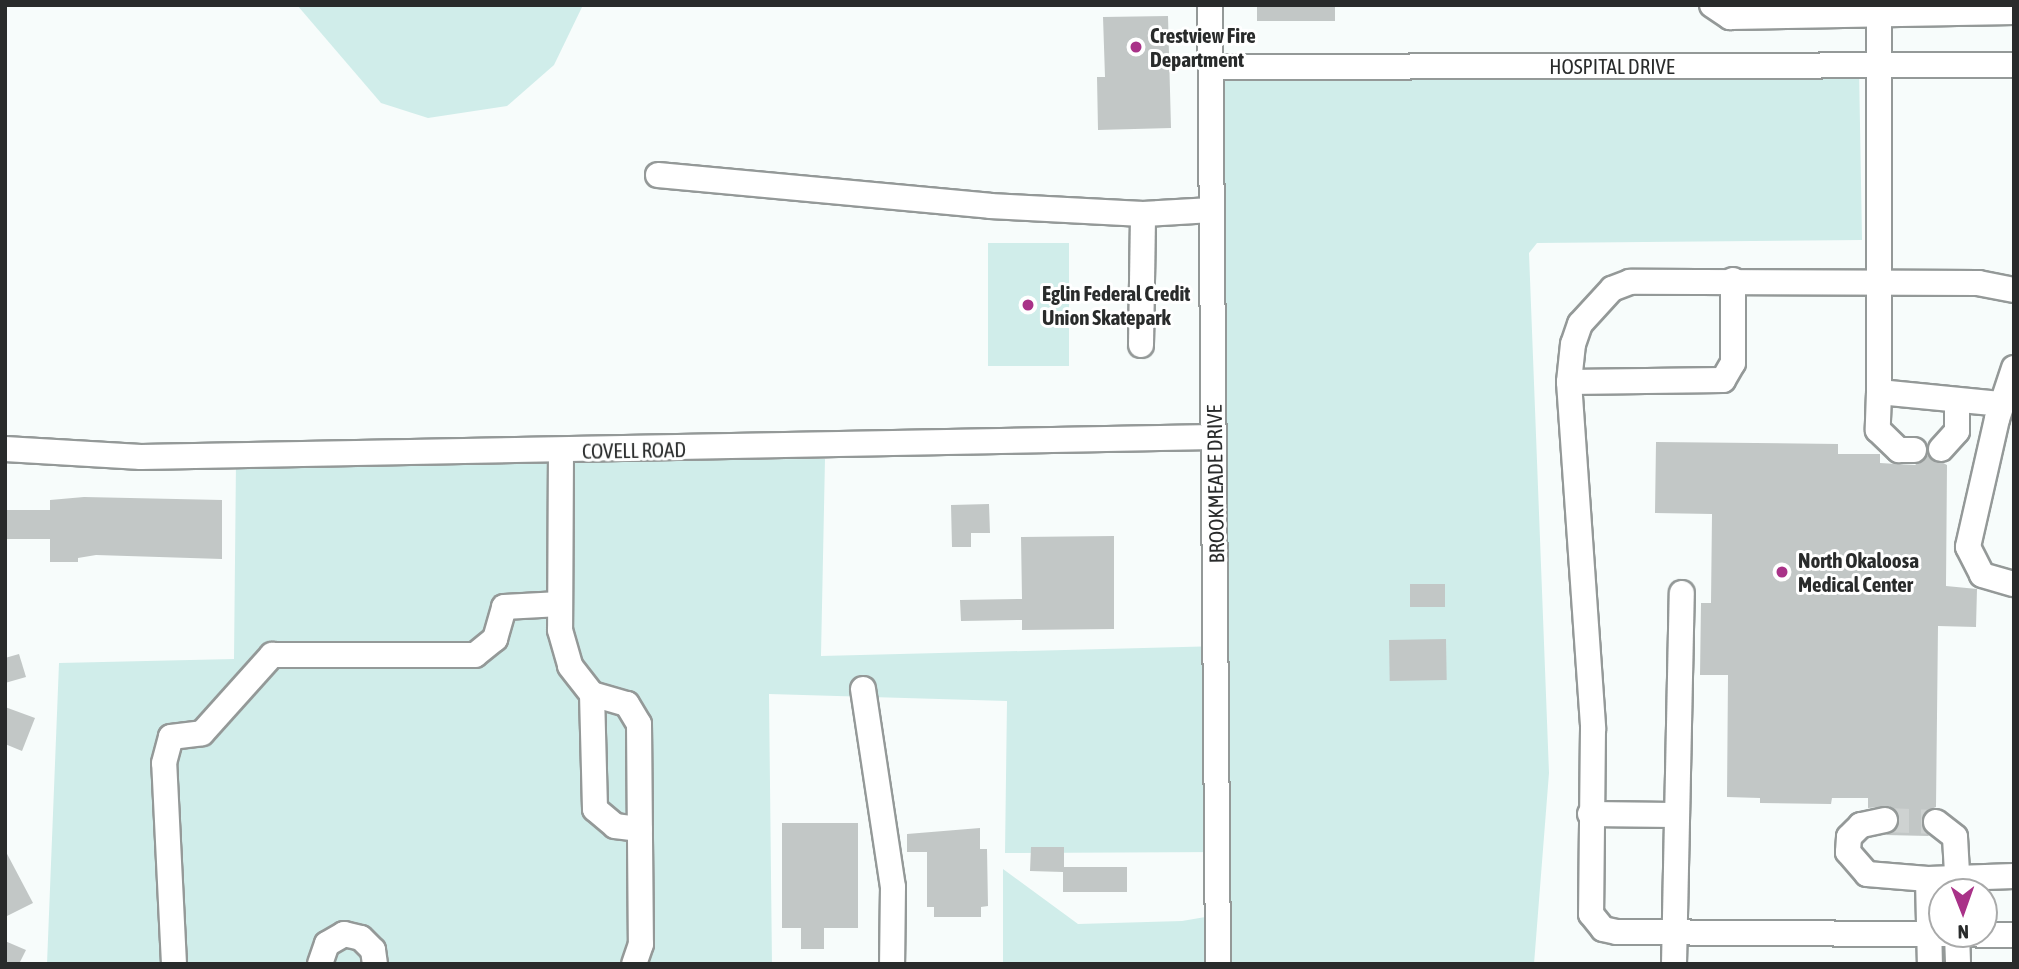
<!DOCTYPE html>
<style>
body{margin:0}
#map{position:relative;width:2019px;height:969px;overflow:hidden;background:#f7fcfb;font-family:"Asap Condensed",sans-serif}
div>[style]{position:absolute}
.green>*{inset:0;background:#d0edea;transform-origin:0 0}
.building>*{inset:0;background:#c2c7c6;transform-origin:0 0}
.minor-tunnel>*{height:24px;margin-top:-12px;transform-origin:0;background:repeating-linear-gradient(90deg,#ced2d1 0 24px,transparent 0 36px)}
.roads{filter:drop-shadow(2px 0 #949998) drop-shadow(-2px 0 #949998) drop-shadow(0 2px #949998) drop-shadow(0 -2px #949998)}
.minor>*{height:24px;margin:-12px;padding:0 12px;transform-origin:12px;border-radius:12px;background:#fff}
.dots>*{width:19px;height:19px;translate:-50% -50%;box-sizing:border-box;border:4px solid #fff;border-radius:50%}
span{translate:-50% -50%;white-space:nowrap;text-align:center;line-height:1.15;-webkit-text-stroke:6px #fff;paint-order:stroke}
.poi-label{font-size:21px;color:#292b2b;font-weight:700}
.left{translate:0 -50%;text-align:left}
.street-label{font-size:21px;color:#292b2b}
.frame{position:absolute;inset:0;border:7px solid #292b2b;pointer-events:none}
.north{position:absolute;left:1928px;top:878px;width:70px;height:70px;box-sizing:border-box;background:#fff;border:2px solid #a9aaaa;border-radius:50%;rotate:179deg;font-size:19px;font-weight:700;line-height:28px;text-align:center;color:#292b2b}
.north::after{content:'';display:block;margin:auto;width:24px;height:32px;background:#a93288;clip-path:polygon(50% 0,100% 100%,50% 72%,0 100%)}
</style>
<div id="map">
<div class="green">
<i style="clip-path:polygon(297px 5px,583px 5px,554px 65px,507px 106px,428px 118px,381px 103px)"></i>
<i style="clip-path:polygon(1859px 67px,1862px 240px,1537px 243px,1529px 253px,1549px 773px,1534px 964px,1003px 964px,1003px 869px,1078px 924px,1182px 921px,1223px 914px,1223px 852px,1005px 853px,1007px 701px,769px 694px,772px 964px,47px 964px,59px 663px,234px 659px,236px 461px,825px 459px,821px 656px,1222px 646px,1224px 75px)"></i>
<i style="left:988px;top:243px;width:81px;height:123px"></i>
</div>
<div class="building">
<i style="left:1257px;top:5px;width:78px;height:16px"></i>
<i style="clip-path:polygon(1168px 16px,1171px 128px,1098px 130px,1097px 77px,1105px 77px,1103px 17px)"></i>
<i style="clip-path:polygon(1656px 442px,1838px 444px,1838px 454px,1880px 454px,1880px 463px,1915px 465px,1928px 455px,1947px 465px,1946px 586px,1977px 589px,1976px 627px,1938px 626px,1936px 807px,1925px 812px,1921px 821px,1929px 836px,1885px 835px,1895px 831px,1899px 816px,1889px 806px,1868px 808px,1868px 798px,1832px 798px,1831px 804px,1760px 803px,1760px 798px,1727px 797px,1728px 675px,1700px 675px,1701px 603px,1711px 603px,1712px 514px,1655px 513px)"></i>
<i style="clip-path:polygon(84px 497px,222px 500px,222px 559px,96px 555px,78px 558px,78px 562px,50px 562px,50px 539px,5px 539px,5px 510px,50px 510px,50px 500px)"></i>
<i style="clip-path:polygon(989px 504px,990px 533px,971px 533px,971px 547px,952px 547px,951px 505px)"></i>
<i style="clip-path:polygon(1114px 536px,1114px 629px,1022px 630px,1022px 620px,961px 621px,960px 600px,1022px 599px,1021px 537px)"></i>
<i style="left:1445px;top:584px;width:23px;height:35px;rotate:90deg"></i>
<i style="left:1446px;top:639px;width:41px;height:57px;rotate:89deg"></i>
<i style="clip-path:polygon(19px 654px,26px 677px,5px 683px,5px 658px)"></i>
<i style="clip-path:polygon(5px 707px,35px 718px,22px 751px,5px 744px)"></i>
<i style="clip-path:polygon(782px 823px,858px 823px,858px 928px,824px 928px,824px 949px,801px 949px,801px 928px,782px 928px)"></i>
<i style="clip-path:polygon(980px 828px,980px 849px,987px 849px,988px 906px,981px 907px,981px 917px,934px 917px,934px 907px,927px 907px,927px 852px,907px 852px,907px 834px)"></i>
<i style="clip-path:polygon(1031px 847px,1064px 847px,1064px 867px,1127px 867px,1127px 892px,1063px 892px,1063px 872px,1030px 871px)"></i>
<i style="clip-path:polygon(5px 850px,33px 903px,5px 917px)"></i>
<i style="clip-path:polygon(5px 941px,26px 950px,19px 964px,5px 964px)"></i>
</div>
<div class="minor-tunnel">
<i style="left:1885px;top:820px;width:51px;rotate:2.2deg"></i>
</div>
<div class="roads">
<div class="minor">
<i style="left:1210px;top:5px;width:959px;rotate:89.52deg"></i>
<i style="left:1712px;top:5px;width:22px;rotate:34deg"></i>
<i style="left:1730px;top:17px;width:284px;rotate:-1deg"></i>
<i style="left:1879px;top:17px;width:375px;rotate:90deg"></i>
<i style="left:1879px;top:392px;width:124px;rotate:5.6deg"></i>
<i style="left:1211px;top:67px;width:803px;rotate:-0.14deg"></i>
<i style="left:658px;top:175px;width:333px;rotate:5.3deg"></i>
<i style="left:990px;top:206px;width:153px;rotate:3deg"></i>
<i style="left:1143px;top:214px;width:69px;rotate:-3.3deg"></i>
<i style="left:2014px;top:290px;width:36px;rotate:-169deg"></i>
<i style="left:1979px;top:283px;width:349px;rotate:-179.8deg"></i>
<i style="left:1630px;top:282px;width:19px;rotate:159deg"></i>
<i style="left:1612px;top:289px;width:47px;rotate:132.4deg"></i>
<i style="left:1580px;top:324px;width:21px;rotate:109deg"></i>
<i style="left:1573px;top:344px;width:38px;rotate:96deg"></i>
<i style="left:1569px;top:382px;width:348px;rotate:86deg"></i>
<i style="left:1593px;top:729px;width:185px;rotate:90.6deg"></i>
<i style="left:1591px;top:914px;width:19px;rotate:51deg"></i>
<i style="left:1603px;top:929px;width:14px;rotate:12deg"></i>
<i style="left:1617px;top:932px;width:397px;rotate:0.4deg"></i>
<i style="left:1141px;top:345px;width:131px;rotate:-89.1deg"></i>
<i style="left:2014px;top:368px;width:54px;rotate:108.4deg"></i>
<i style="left:1997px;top:419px;width:131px;rotate:102.8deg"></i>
<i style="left:1968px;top:547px;width:31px;rotate:63deg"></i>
<i style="left:1982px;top:575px;width:33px;rotate:16deg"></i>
<i style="left:1569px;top:382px;width:154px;rotate:-0.7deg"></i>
<i style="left:1723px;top:380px;width:20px;rotate:-60deg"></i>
<i style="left:1733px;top:363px;width:83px;rotate:-90deg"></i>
<i style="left:1879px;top:392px;width:38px;rotate:92deg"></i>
<i style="left:1878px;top:430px;width:29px;rotate:44deg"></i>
<i style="left:1899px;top:450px;width:15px"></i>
<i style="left:5px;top:449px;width:136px;rotate:3.4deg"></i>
<i style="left:141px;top:457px;width:1073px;rotate:-1.07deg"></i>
<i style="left:1941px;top:449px;width:24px;rotate:-48deg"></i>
<i style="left:1957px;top:431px;width:29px;rotate:-90deg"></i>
<i style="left:561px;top:451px;width:179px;rotate:90.3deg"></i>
<i style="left:560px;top:630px;width:37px;rotate:74deg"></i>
<i style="left:570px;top:666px;width:36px;rotate:52deg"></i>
<i style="left:592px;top:694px;width:36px;rotate:16deg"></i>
<i style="left:627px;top:704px;width:23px;rotate:59deg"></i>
<i style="left:639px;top:724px;width:220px;rotate:89.5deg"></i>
<i style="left:641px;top:944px;width:21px;rotate:109deg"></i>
<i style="left:863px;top:689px;width:200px;rotate:81.4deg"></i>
<i style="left:893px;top:887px;width:77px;rotate:90.7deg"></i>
<i style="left:592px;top:694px;width:115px;rotate:88.5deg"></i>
<i style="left:595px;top:809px;width:26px;rotate:40deg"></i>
<i style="left:615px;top:826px;width:25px;rotate:7deg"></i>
<i style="left:1590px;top:814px;width:84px;rotate:0.7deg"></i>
<i style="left:1885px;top:820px;width:25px;rotate:168deg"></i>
<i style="left:1861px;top:825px;width:17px;rotate:135deg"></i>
<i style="left:1849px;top:837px;width:15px;rotate:94deg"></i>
<i style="left:1848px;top:852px;width:29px;rotate:49deg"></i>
<i style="left:1867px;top:874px;width:61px;rotate:4.7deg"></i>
<i style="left:1928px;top:879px;width:86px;rotate:-2deg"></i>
<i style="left:1936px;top:822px;width:24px;rotate:38deg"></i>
<i style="left:1955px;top:837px;width:54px;rotate:86.8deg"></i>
<i style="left:1928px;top:879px;width:85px;rotate:88.7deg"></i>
<i style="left:1957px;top:934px;width:30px;rotate:88deg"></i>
<i style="left:174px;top:964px;width:201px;rotate:-92.8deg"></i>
<i style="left:164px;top:763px;width:27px;rotate:-75deg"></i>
<i style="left:171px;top:737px;width:31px;rotate:-7deg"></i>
<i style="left:202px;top:733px;width:105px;rotate:-48.1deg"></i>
<i style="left:272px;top:655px;width:203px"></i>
<i style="left:475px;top:655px;width:26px;rotate:-39deg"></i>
<i style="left:495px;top:639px;width:33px;rotate:-74deg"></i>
<i style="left:504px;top:607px;width:56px;rotate:-3.1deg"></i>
<i style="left:320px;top:964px;width:21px;rotate:-71deg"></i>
<i style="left:327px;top:944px;width:20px;rotate:-30deg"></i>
<i style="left:344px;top:934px;width:17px;rotate:13deg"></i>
<i style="left:361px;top:938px;width:17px;rotate:45deg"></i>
<i style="left:373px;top:950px;width:14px;rotate:82deg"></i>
<i style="left:1674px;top:964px;width:371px;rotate:-88.8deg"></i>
</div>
</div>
<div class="dots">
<i style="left:1136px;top:47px;background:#a93288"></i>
<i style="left:1028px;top:305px;background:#a93288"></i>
<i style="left:1782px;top:572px;background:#a93288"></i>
</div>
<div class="poi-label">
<span class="left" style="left:1150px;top:47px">Crestview Fire<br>Department</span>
<span class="left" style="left:1042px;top:305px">Eglin Federal Credit<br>Union Skatepark</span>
<span class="left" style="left:1798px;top:572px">North Okaloosa<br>Medical Center</span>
</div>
<div class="street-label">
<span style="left:1612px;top:66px">HOSPITAL DRIVE</span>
<span style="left:634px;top:450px;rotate:-1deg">COVELL ROAD</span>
<span style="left:1215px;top:484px;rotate:-91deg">BROOKMEADE DRIVE</span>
</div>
<div class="frame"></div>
<div class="north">N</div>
</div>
